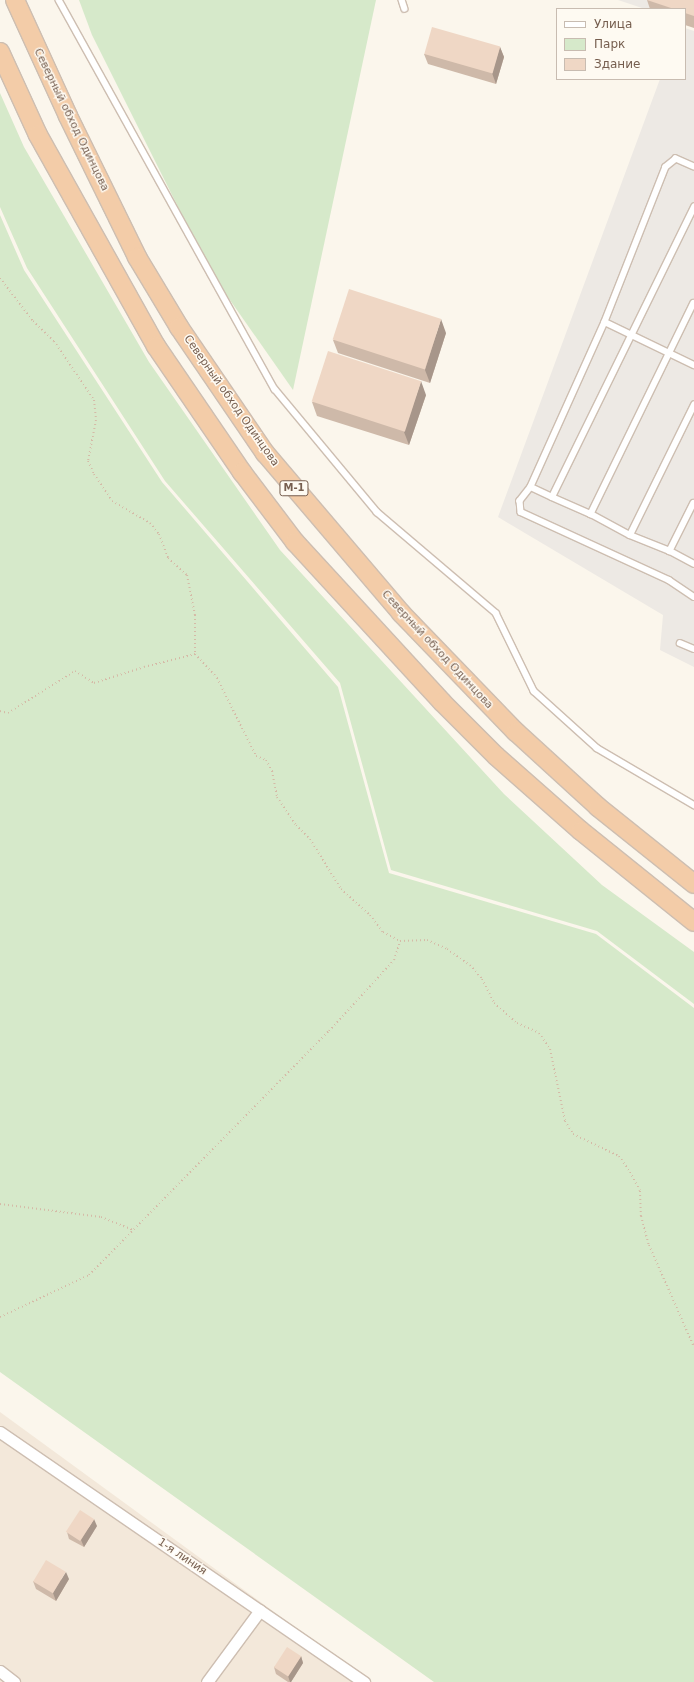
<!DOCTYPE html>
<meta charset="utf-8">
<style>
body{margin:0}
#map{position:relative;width:694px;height:1682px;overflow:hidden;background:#fbf6ec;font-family:"DejaVu Sans",sans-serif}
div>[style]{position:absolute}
.residential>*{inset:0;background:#f3e8da}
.industrial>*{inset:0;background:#ede9e4}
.green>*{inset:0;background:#d6e9ca}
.path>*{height:2px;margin-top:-1px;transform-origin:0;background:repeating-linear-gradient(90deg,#d5baa7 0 1px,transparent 0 4px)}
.roads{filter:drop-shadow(1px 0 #cdbeb1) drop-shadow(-1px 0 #cdbeb1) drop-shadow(0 1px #cdbeb1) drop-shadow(0 -1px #cdbeb1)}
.service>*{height:5.5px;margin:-2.75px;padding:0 2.75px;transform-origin:2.75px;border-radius:2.75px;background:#fff}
.minor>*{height:11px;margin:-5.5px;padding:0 5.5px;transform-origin:5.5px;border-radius:5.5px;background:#fff}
.trunk>*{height:18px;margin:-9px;padding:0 9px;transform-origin:9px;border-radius:9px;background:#f3cca8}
.wall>*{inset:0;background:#ceb9a9}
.shaded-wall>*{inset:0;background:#a7968a}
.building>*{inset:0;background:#efd7c5;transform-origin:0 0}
span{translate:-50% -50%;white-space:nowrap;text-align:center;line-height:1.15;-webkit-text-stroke:3px #fefaf2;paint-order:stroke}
.shield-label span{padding:1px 3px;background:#fefaf2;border:1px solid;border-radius:3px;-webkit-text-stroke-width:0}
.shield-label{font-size:10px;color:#765e4f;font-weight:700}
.street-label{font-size:11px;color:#765e4f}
.legend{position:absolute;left:556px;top:8px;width:130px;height:72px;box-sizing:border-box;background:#fefaf2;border:1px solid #c8bcb1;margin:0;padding:5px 7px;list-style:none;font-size:12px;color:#765e4f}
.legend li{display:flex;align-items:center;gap:8px;height:20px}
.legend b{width:20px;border:1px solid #c8bcb1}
</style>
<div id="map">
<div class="residential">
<i style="clip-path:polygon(0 1412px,370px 1682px,0 1682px)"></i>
</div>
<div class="industrial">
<i style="clip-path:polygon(618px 0,694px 0,685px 9px,645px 9px)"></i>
<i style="clip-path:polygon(685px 28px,694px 31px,694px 667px,660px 650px,663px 615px,498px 517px,660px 79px,685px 79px)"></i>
</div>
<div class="green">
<i style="clip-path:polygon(79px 0,376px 0,293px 390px,211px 273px,92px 35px)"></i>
<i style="clip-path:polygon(0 93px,24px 147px,149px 362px,280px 550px,504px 794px,602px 885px,694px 952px,694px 1004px,597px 931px,391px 870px,340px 683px,165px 481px,27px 268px,0 207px)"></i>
<i style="clip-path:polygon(0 215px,24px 270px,162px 482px,338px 687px,389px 873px,596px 934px,694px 1008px,694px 1682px,434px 1682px,0 1372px)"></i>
</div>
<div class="path">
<i style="left:0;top:278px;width:54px;rotate:52.5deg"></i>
<i style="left:33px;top:321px;width:29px;rotate:44deg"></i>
<i style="left:54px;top:341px;width:71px;rotate:55.9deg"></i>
<i style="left:94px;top:400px;width:20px;rotate:84deg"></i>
<i style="left:96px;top:420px;width:42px;rotate:101deg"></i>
<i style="left:88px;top:461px;width:14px;rotate:65deg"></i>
<i style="left:94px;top:474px;width:32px;rotate:56deg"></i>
<i style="left:112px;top:501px;width:44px;rotate:30.1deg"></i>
<i style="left:150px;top:523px;width:14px;rotate:51deg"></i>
<i style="left:159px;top:534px;width:26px;rotate:69deg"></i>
<i style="left:168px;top:558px;width:25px;rotate:42deg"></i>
<i style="left:187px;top:575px;width:41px;rotate:78.7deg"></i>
<i style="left:195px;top:615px;width:39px;rotate:90deg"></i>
<i style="left:195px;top:654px;width:33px;rotate:47deg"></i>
<i style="left:217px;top:678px;width:87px;rotate:63.4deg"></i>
<i style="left:256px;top:756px;width:11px;rotate:22deg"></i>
<i style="left:266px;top:760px;width:13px;rotate:61deg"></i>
<i style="left:272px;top:771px;width:26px;rotate:79deg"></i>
<i style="left:277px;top:797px;width:34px;rotate:56deg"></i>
<i style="left:296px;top:825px;width:20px;rotate:45deg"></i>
<i style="left:310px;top:839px;width:59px;rotate:58.2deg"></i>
<i style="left:341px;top:889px;width:39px;rotate:42deg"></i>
<i style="left:370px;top:915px;width:21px;rotate:53deg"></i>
<i style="left:383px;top:932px;width:19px;rotate:28deg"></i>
<i style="left:400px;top:941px;width:27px;rotate:-2deg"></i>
<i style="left:427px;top:940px;width:22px;rotate:24deg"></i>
<i style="left:447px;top:949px;width:28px;rotate:35deg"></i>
<i style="left:470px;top:965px;width:18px;rotate:49deg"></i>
<i style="left:482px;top:979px;width:27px;rotate:63deg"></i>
<i style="left:494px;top:1003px;width:30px;rotate:41deg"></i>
<i style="left:517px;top:1023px;width:24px;rotate:24deg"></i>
<i style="left:539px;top:1033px;width:19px;rotate:55deg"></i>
<i style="left:550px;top:1049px;width:74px;rotate:78.2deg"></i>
<i style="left:565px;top:1121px;width:15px;rotate:58deg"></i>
<i style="left:573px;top:1134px;width:51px;rotate:25.6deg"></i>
<i style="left:619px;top:1156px;width:19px;rotate:55deg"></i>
<i style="left:630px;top:1172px;width:21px;rotate:62deg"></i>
<i style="left:640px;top:1191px;width:25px;rotate:88deg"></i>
<i style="left:641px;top:1216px;width:30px;rotate:75deg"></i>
<i style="left:649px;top:1245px;width:111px;rotate:66.2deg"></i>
<i style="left:0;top:711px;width:8px;rotate:14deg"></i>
<i style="left:8px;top:713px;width:79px;rotate:-32.1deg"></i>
<i style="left:75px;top:671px;width:22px;rotate:32deg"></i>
<i style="left:94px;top:683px;width:52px;rotate:-17.7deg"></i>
<i style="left:144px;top:667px;width:53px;rotate:-14.3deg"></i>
<i style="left:0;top:1204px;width:102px;rotate:7.3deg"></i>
<i style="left:101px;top:1217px;width:35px;rotate:22deg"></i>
<i style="left:0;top:1317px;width:98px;rotate:-25.3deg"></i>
<i style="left:89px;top:1275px;width:342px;rotate:-45.5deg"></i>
<i style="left:329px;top:1031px;width:96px;rotate:-47.5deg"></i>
<i style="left:394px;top:960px;width:20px;rotate:-72deg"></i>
</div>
<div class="roads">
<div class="service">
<i style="left:59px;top:0;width:445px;rotate:61deg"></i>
<i style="left:275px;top:389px;width:160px;rotate:50.3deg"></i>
<i style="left:377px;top:512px;width:156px;rotate:40.3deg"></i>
<i style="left:496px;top:613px;width:87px;rotate:64deg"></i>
<i style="left:534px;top:691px;width:85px;rotate:42.1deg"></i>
<i style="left:597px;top:748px;width:113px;rotate:30.4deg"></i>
<i style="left:402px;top:0;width:9px;rotate:72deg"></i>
<i style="left:694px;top:167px;width:20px;rotate:-156deg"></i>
<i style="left:676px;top:159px;width:13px;rotate:141deg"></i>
<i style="left:666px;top:167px;width:167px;rotate:111.5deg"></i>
<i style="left:605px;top:322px;width:99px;rotate:25.8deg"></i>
<i style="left:694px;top:303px;width:235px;rotate:116deg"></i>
<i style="left:591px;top:514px;width:44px;rotate:28.3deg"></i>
<i style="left:630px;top:535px;width:145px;rotate:-63.8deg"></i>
<i style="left:605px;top:322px;width:181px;rotate:114.2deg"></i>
<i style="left:531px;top:487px;width:23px;rotate:25deg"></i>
<i style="left:552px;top:497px;width:323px;rotate:-63.9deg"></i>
<i style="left:531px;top:487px;width:18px;rotate:128deg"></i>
<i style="left:520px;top:501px;width:11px;rotate:85deg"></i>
<i style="left:521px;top:512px;width:163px;rotate:24.7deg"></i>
<i style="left:669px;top:580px;width:30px;rotate:34deg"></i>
<i style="left:552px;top:497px;width:43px;rotate:23.6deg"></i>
<i style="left:694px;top:503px;width:54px;rotate:116.6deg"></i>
<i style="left:670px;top:551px;width:27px;rotate:28deg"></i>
<i style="left:630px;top:535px;width:43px;rotate:21.8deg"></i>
<i style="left:680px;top:643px;width:15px;rotate:23deg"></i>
</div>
<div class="minor">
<i style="left:0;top:1432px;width:442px;rotate:34.5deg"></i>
<i style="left:0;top:1671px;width:18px;rotate:38deg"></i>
<i style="left:207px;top:1682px;width:89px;rotate:-53.6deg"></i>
</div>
<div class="trunk">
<i style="left:15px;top:0;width:128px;rotate:65.4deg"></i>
<i style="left:68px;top:116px;width:157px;rotate:63.9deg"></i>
<i style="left:137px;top:257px;width:82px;rotate:59deg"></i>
<i style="left:179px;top:327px;width:153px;rotate:55.7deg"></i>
<i style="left:265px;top:453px;width:210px;rotate:49.6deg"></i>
<i style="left:401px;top:613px;width:165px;rotate:46deg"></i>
<i style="left:516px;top:732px;width:111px;rotate:42.4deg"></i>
<i style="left:598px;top:807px;width:123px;rotate:38.7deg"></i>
<i style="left:0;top:52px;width:91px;rotate:65.4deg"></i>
<i style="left:38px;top:135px;width:242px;rotate:60.8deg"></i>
<i style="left:156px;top:346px;width:153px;rotate:55.7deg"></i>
<i style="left:242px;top:472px;width:88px;rotate:52.9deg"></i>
<i style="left:295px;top:542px;width:217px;rotate:47.4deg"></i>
<i style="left:442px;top:702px;width:76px;rotate:45deg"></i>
<i style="left:496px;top:756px;width:113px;rotate:41.4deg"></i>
<i style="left:581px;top:831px;width:145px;rotate:38.8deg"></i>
</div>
</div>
<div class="wall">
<i style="clip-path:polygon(647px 0,694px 0,694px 28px,685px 25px,685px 9px,650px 9px)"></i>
<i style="clip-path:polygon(500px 47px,504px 57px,496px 84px,428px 64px,424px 54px)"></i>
<i style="clip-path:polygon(446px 333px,430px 383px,338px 353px,333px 340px)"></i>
<i style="clip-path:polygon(426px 395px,409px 445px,317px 416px,312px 402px)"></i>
<i style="clip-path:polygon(97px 1526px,84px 1547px,69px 1539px,67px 1532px)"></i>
<i style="clip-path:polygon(69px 1579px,56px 1601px,36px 1589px,33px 1581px)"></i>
<i style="clip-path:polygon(301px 1656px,303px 1663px,291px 1682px,288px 1682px,276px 1674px,274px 1667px)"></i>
</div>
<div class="shaded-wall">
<i style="clip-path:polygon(500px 47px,504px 57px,496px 84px,492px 73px)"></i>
<i style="clip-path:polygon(441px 319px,446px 333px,430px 383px,425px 370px)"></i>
<i style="clip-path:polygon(421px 381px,426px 395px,409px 445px,404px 432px)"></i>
<i style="clip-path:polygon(94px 1519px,97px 1526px,84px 1547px,81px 1540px)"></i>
<i style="clip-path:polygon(66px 1572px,69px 1579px,56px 1601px,53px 1593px)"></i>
<i style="clip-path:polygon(301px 1656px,303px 1663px,291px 1682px,290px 1682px,288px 1676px)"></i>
</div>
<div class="building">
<i style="clip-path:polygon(647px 0,694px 0,694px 16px,685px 13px,685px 9px,674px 9px)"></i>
<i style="left:432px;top:27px;width:71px;height:28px;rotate:16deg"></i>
<i style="left:349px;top:289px;width:97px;height:53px;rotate:18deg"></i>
<i style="left:328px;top:351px;width:98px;height:53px;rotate:18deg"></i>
<i style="left:80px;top:1510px;width:17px;height:26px;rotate:33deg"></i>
<i style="left:46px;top:1560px;width:23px;height:25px;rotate:31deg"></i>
<i style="left:287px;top:1647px;width:17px;height:24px;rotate:33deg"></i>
</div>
<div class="shield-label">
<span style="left:294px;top:488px">М-1</span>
</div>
<div class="street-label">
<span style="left:71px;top:120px;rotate:64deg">Северный обход Одинцова</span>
<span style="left:231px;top:401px;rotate:55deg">Северный обход Одинцова</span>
<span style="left:437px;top:650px;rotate:47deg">Северный обход Одинцова</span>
<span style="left:182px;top:1557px;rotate:34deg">1-я линия</span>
</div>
<ul class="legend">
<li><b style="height:5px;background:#fff"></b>Улица</li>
<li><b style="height:11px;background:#d6e9ca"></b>Парк</li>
<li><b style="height:11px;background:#efd7c5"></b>Здание</li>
</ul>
</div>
